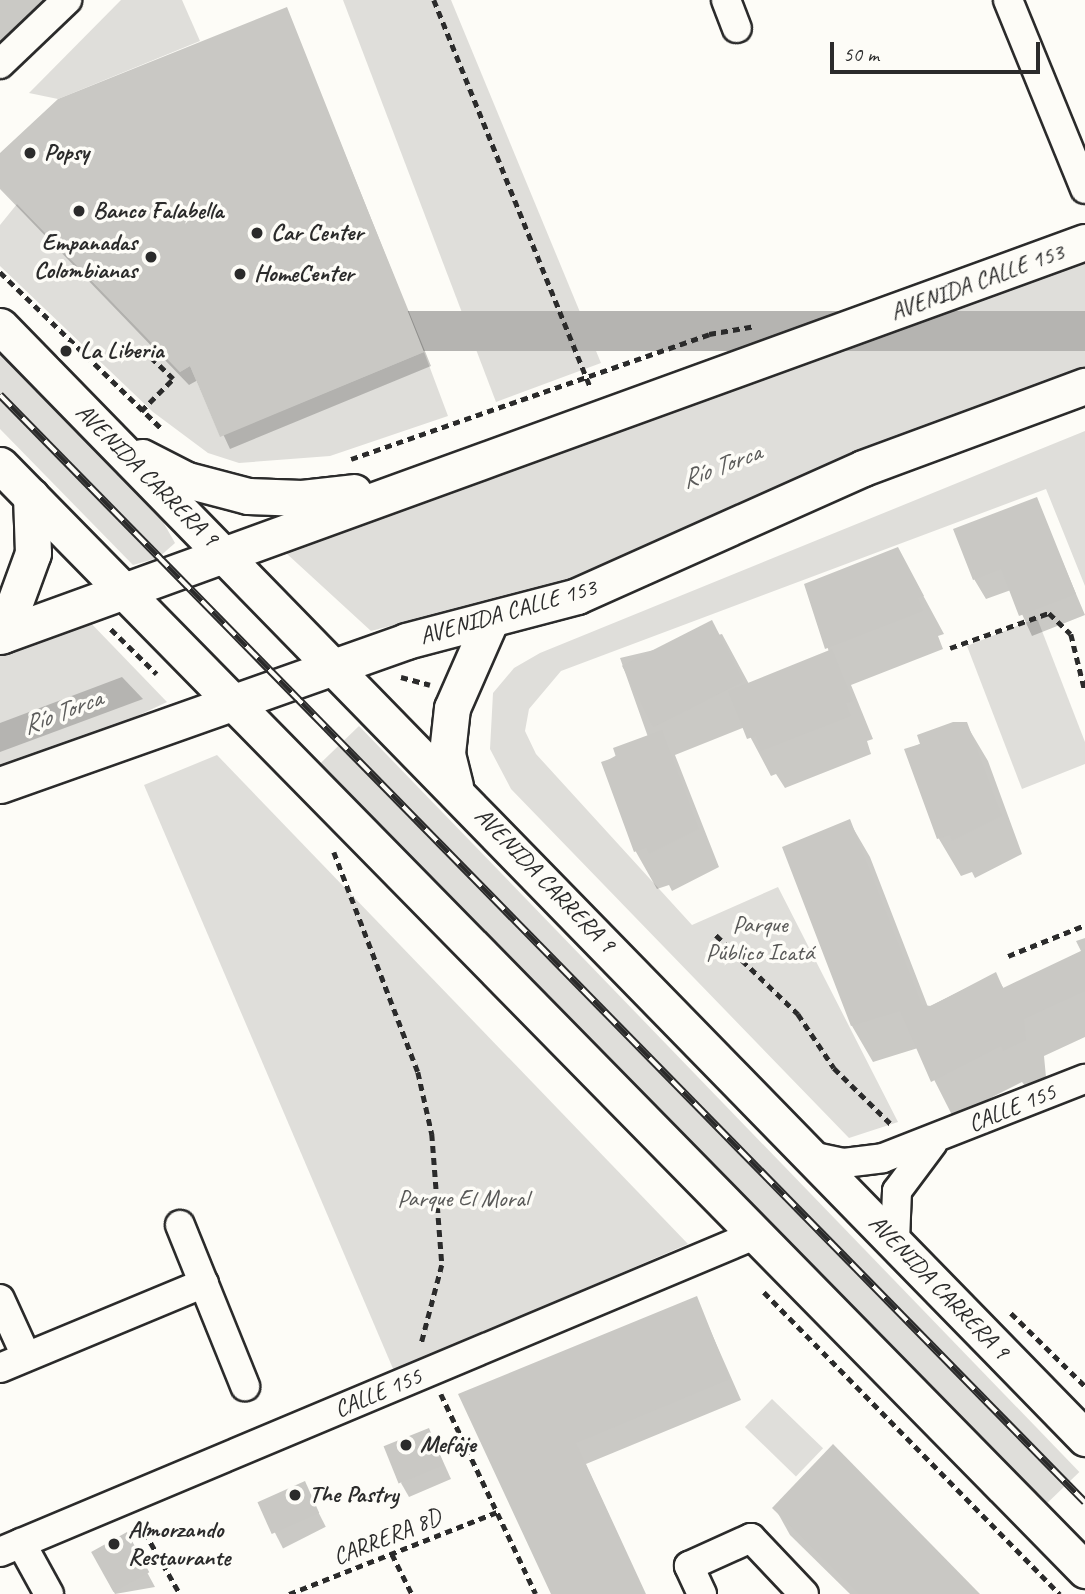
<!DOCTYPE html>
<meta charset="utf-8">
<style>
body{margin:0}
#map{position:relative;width:1085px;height:1594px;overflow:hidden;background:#fdfcf7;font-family:Caveat,sans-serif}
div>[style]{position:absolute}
.green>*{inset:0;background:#dfdeda;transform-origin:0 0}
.water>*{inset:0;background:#b5b4b1;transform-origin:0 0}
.shadow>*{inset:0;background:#0003;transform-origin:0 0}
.building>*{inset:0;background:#c9c8c4;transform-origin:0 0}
.path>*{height:4.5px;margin-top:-2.25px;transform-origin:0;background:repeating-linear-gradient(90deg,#2b2b2b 0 7px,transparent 0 12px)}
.roads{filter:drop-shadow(2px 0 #2b2b2b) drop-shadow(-2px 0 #2b2b2b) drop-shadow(0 2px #2b2b2b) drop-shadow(0 -2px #2b2b2b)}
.minor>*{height:28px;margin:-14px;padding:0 14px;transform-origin:14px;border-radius:14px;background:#fdfcf7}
.major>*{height:35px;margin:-17.5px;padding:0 17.5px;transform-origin:17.5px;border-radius:17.5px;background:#fdfcf7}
.rail>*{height:8px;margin-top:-4px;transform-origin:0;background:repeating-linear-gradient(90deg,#fdfcf7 0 16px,#2b2b2b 0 32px);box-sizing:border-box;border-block:2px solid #2b2b2b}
.dots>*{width:19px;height:19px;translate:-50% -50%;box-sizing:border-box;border:4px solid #fdfcf7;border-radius:50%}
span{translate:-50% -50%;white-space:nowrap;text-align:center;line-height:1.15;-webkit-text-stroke:7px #fdfcf7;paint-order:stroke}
.poi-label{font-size:24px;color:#2b2b2b;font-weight:700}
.left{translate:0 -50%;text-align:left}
.right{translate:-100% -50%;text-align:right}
.street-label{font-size:24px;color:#2b2b2b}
.park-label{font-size:24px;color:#585857}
.water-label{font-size:26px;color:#5b5b5a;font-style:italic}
.scale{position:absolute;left:830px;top:42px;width:210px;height:32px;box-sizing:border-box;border:4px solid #2b2b2b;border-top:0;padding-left:9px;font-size:21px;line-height:24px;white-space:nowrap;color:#2b2b2b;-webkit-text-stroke:5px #fdfcf7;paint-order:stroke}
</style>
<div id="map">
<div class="green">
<i style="clip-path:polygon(121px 0,182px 0,200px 41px,58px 99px,29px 93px)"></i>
<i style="clip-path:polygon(343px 0,451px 0,601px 363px,496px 402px)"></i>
<i style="clip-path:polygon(17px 204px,180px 372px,190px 366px,220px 436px,424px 352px,448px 416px,330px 456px,239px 463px,208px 453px,153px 412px,0 266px,0 225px)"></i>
<i style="clip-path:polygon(1085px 260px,1085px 367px,859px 451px,571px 579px,371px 631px,286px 553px)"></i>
<i style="clip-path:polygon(0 352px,158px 513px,175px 543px,158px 558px,133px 565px,0 429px)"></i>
<i style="clip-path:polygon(1085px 431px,1085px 586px,1046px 489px,561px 671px,529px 709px,525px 731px,536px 754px,692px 925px,778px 887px,898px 1122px,849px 1138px,511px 789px,490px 749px,493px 693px,514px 668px,540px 653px)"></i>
<i style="clip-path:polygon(85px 617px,167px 702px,73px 746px,0 768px,0 650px)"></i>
<i style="clip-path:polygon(1037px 618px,1085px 742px,1085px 764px,1022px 789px,967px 646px)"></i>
<i style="left:359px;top:726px;width:1037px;height:55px;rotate:46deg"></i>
<i style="clip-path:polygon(217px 755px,688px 1244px,394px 1371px,144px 785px)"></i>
<i style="left:772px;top:1399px;width:71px;height:39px;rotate:44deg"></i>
</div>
<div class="water">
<i style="left:1085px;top:311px;width:40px;height:801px;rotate:90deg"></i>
<i style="clip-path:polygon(122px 677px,143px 699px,0 752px,0 723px)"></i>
</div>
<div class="shadow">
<i style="clip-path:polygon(0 0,45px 0,50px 14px,0 53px)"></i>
<i style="clip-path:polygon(286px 9px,431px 366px,230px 449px,198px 380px,189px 385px,0 189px,0 156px)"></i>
<i style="clip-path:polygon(1036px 499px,1085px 615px,1032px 636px,1011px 590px,986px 599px,974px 579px)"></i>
<i style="clip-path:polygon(898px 549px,944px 634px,938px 636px,943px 649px,851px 685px,873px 739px,867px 741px,871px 754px,785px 788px,776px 774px,771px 776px,745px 727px,675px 755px,719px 867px,672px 891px,669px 885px,657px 889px,636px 852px,603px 763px,648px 737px,620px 658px,722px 634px,749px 684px,829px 652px,807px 585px)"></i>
<i style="clip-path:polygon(966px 724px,988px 761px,1022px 854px,975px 878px,972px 872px,961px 876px,939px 839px,906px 750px)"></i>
<i style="clip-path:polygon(849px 821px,870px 857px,928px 1007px,995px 974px,1004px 989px,1082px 953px,1076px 941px,1085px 938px,1085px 1037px,1044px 1056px,1046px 1077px,1025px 1086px,1022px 1082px,953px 1117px,918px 1048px,873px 1062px,852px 1026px,784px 848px)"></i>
<i style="clip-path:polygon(696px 1298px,741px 1400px,586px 1464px,646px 1594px,553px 1594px,460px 1395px)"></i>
<i style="clip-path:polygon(429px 1430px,451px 1479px,409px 1497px,401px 1483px)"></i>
<i style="left:304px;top:1484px;width:48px;height:48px;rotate:63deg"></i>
<i style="clip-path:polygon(775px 1508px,978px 1594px,850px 1594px,790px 1535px)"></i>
<i style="clip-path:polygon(134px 1548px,155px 1587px,115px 1594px,93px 1553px)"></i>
</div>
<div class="building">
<i style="clip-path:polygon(287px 7px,424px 352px,220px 437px,190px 366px,180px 372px,0 186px,0 153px,58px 99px)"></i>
<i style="clip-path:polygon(1037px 497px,1076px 594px,1019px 616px,1001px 569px,973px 580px,953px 529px)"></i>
<i style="clip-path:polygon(898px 547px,924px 596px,918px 598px,923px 611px,825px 649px,804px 584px)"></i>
<i style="left:712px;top:620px;width:69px;height:101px;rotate:63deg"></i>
<i style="clip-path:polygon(832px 649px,853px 701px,846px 703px,851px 716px,761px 751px,756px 736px,747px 739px,728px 691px)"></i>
<i style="clip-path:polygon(953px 722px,967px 722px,1002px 816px,952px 841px,950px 835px,937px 839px,904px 749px,920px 744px,917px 735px)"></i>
<i style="clip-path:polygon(662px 730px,699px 829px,649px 854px,646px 848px,634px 852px,601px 762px,616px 757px,613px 748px)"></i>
<i style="clip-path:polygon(850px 819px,922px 1005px,931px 1006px,996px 972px,1003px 988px,1085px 949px,1085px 991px,1024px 1019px,1026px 1040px,1003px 1051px,1001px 1046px,931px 1082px,900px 1011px,851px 1026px,782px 847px)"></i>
<i style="clip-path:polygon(697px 1296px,730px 1379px,576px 1443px,645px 1594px,551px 1594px,458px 1394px)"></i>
<i style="left:429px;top:1428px;width:40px;height:49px;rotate:68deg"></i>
<i style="clip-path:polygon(833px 1444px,980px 1594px,859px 1594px,772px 1508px)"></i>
<i style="left:305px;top:1481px;width:35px;height:52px;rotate:66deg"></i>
<i style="left:127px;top:1532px;width:46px;height:41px;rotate:61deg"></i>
</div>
<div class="path">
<i style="left:434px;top:0;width:419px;rotate:68deg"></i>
<i style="left:0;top:272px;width:227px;rotate:44.1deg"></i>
<i style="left:141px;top:411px;width:45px;rotate:-45deg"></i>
<i style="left:173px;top:379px;width:37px;rotate:-136deg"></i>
<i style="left:146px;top:353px;width:11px;rotate:-45deg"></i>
<i style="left:351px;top:459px;width:379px;rotate:-19.2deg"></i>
<i style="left:709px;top:334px;width:47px;rotate:-9.9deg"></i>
<i style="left:111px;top:629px;width:64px;rotate:44.4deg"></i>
<i style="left:950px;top:648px;width:105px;rotate:-19.5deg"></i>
<i style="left:1049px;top:613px;width:30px;rotate:44deg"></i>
<i style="left:1071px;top:634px;width:59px;rotate:76.2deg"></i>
<i style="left:401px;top:677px;width:30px;rotate:15deg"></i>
<i style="left:334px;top:852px;width:235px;rotate:69.1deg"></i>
<i style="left:418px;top:1072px;width:64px;rotate:77.3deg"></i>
<i style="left:432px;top:1134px;width:131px;rotate:85.6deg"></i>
<i style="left:442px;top:1265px;width:83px;rotate:104.7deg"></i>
<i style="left:716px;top:935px;width:114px;rotate:43.9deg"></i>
<i style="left:798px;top:1014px;width:65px;rotate:56.3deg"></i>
<i style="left:834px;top:1068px;width:83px;rotate:44.5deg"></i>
<i style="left:1008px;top:956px;width:83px;rotate:-21.9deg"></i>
<i style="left:764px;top:1292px;width:423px;rotate:45.6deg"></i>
<i style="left:1011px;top:1313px;width:104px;rotate:44.6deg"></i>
<i style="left:441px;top:1394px;width:221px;rotate:64.6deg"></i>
<i style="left:139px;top:1522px;width:83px;rotate:60.3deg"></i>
<i style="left:392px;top:1554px;width:45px;rotate:63.4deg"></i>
<i style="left:289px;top:1594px;width:224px;rotate:-21.5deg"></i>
</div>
<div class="roads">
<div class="minor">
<i style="left:726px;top:0;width:30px;rotate:69deg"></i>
<i style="left:1008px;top:0;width:204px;rotate:67.8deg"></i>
<i style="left:0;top:64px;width:93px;rotate:-43.7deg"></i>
<i style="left:815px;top:1157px;width:30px;rotate:12deg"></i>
<i style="left:844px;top:1163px;width:39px;rotate:-7deg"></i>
<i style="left:883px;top:1158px;width:217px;rotate:-21.4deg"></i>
<i style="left:180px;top:1225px;width:174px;rotate:68deg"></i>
<i style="left:895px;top:1241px;width:50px;rotate:-87.7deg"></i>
<i style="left:897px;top:1191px;width:59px;rotate:-53.3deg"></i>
<i style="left:0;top:1299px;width:63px;rotate:65.5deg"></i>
<i style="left:0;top:1368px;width:221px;rotate:-22.6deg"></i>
<i style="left:21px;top:1543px;width:58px;rotate:61.2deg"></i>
<i style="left:0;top:1552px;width:821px;rotate:-22.79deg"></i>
<i style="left:702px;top:1594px;width:31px;rotate:-115deg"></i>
<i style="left:689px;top:1566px;width:68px;rotate:-24.3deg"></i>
<i style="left:751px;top:1538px;width:77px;rotate:46.6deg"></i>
</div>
<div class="major">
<i style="left:0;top:326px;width:1554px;rotate:45.7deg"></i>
<i style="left:142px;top:457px;width:51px;rotate:27.1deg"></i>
<i style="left:187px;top:480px;width:63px;rotate:14.7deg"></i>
<i style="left:248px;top:496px;width:54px;rotate:2.1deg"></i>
<i style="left:302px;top:498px;width:52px;rotate:-6.6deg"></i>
<i style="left:0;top:465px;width:1549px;rotate:45.52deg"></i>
<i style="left:3px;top:635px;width:87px;rotate:-69.9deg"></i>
<i style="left:33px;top:553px;width:57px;rotate:-92deg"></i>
<i style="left:0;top:636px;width:1154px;rotate:-19.96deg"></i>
<i style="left:0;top:785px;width:431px;rotate:-19.5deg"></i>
<i style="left:406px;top:641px;width:177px;rotate:-14.7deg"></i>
<i style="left:577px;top:596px;width:313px;rotate:-24.1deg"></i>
<i style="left:863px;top:468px;width:237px;rotate:-20.3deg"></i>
<i style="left:455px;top:786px;width:34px;rotate:-104deg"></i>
<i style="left:447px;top:753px;width:45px;rotate:-83.7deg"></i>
<i style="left:452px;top:708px;width:97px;rotate:-66.3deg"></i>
</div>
</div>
<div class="rail">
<i style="left:0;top:395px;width:1550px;rotate:45.58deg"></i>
</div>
<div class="dots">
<i style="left:30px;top:153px;background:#2b2b2b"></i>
<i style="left:79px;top:211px;background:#2b2b2b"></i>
<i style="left:257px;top:233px;background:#2b2b2b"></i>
<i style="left:151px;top:257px;background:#2b2b2b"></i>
<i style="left:240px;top:274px;background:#2b2b2b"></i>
<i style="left:66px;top:351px;background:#2b2b2b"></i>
<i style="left:406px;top:1445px;background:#2b2b2b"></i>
<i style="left:295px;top:1495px;background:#2b2b2b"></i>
<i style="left:114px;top:1544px;background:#2b2b2b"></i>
</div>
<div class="poi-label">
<span class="left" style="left:44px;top:153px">Popsy</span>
<span class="left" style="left:93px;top:211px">Banco Falabella</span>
<span class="left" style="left:271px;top:233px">Car Center</span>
<span class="right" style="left:137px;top:257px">Empanadas<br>Colombianas</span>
<span class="left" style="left:254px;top:274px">HomeCenter</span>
<span class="left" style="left:80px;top:351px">La Liberia</span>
<span class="left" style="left:420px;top:1445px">Mefaje</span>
<span class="left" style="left:309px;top:1495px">The Pastry</span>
<span class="left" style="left:128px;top:1544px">Almorzando<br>Restaurante</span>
</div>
<div class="street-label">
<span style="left:977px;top:282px;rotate:-20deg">AVENIDA CALLE 153</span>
<span style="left:147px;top:475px;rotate:45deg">AVENIDA CARRERA 9</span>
<span style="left:508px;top:612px;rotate:-16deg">AVENIDA CALLE 153</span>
<span style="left:545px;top:880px;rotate:46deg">AVENIDA CARRERA 9</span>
<span style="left:1012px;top:1108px;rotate:-22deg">CALLE 155</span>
<span style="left:939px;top:1287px;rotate:46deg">AVENIDA CARRERA 9</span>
<span style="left:378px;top:1393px;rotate:-23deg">CALLE 155</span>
<span style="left:387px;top:1537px;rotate:-22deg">CARRERA 8D</span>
</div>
<div class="park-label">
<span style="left:760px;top:939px">Parque<br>Público Icatá</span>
<span style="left:463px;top:1199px">Parque El Moral</span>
</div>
<div class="water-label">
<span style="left:721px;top:466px;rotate:-21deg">Río Torca</span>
<span style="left:62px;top:712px;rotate:-21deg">Río Torca</span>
</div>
<div class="scale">50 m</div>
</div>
